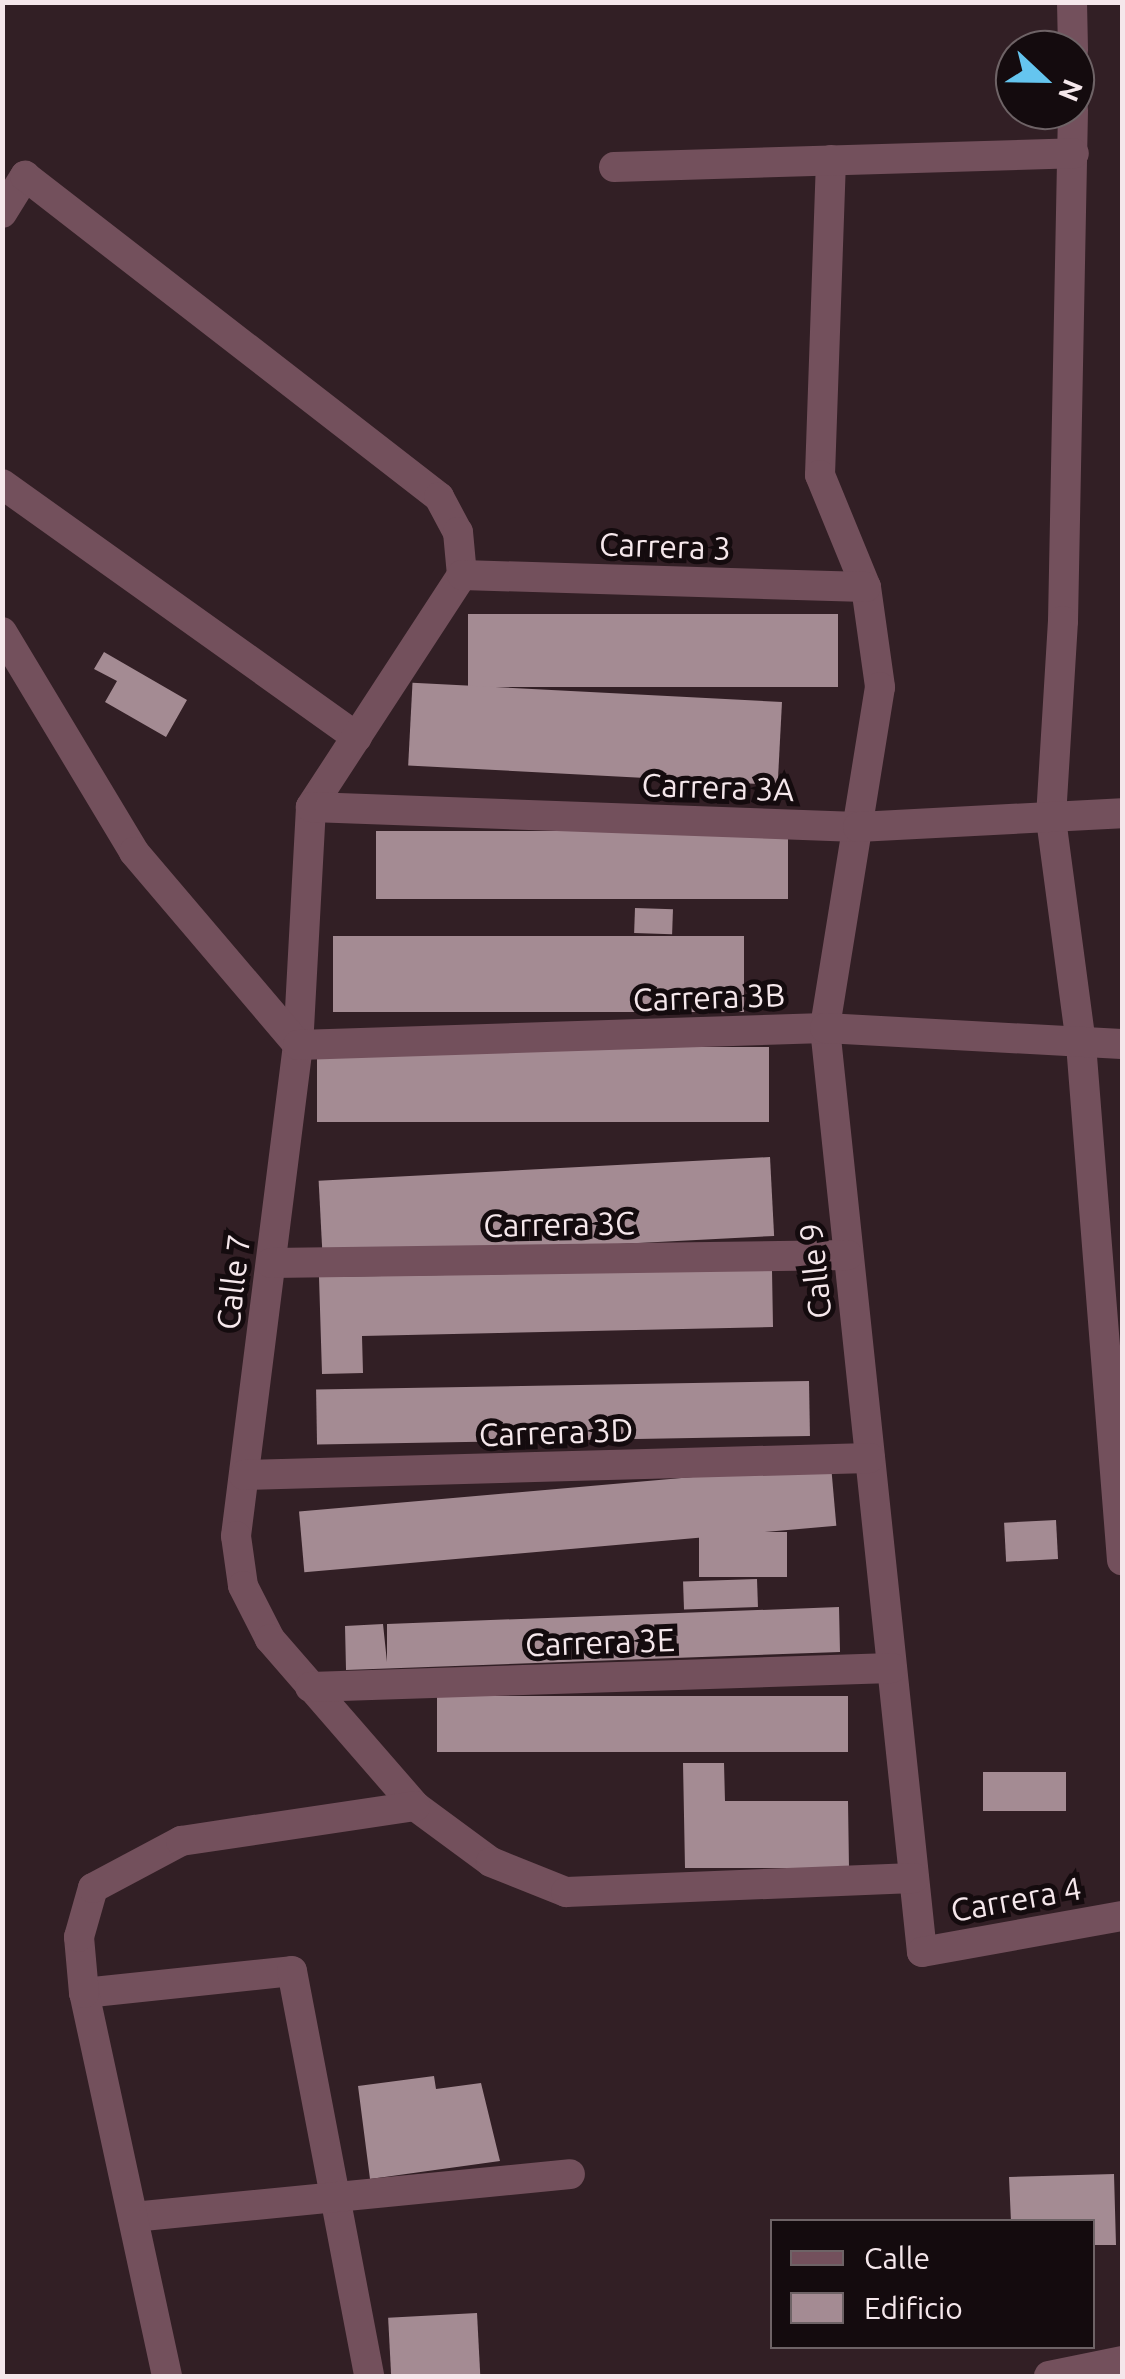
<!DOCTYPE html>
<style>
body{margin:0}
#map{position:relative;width:1125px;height:2379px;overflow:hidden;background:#321f25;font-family:Ubuntu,sans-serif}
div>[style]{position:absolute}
.building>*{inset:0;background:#a48b93;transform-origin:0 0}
.minor>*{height:30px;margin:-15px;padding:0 15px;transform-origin:15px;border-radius:15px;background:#73505c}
span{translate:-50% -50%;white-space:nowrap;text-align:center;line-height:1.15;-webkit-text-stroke:10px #140b0e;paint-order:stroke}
.street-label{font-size:32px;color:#f5e7eb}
.frame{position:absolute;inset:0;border:5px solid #f5e7eb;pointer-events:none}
.legend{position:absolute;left:770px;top:2219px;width:325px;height:130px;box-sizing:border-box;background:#140b0e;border:2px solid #6e6366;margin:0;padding:12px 18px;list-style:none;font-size:30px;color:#f5e7eb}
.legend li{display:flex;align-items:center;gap:20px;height:50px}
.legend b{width:50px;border:2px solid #6e6366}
.north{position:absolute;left:995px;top:30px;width:100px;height:100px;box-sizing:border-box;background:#140b0e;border:2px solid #6e6366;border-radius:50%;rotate:112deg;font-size:28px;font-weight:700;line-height:40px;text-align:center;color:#f5e7eb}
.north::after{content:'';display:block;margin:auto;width:35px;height:45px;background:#65c5ef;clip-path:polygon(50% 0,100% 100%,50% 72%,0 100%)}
</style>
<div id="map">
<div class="building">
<i style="left:468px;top:614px;width:370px;height:73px"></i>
<i style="clip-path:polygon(104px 652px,187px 700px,166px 737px,105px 702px,117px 681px,94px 669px)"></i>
<i style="left:782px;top:702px;width:83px;height:370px;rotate:93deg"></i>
<i style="left:788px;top:831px;width:68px;height:412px;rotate:90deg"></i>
<i style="left:635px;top:908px;width:38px;height:25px;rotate:2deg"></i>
<i style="left:333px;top:936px;width:411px;height:76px"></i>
<i style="left:769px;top:1047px;width:75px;height:452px;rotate:90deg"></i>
<i style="left:770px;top:1157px;width:79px;height:452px;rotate:87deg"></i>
<i style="clip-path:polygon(772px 1270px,773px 1327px,362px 1336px,363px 1373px,322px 1374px,319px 1277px)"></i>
<i style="left:809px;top:1381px;width:55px;height:493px;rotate:89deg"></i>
<i style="left:831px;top:1465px;width:61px;height:534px;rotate:85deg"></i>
<i style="left:1056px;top:1520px;width:39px;height:52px;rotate:87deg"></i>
<i style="left:699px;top:1532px;width:88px;height:45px"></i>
<i style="left:757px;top:1579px;width:28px;height:74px;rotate:88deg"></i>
<i style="clip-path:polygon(839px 1607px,840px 1652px,346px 1670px,345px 1626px,383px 1624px,387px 1662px,387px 1624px)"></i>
<i style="left:437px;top:1696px;width:411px;height:56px"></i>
<i style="clip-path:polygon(683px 1763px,724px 1763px,725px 1801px,848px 1801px,849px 1868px,685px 1868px)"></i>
<i style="left:983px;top:1772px;width:83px;height:39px"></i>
<i style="clip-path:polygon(434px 2076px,436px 2089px,481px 2083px,500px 2161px,370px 2179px,358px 2086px)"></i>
<i style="clip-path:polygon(1114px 2174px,1116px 2245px,1092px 2245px,1092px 2222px,1011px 2222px,1009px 2177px)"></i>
<i style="left:477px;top:2313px;width:63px;height:89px;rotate:87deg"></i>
</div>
<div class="minor">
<i style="left:1072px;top:2px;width:48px;rotate:88.8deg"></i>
<i style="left:1073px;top:110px;width:511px;rotate:91.12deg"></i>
<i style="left:1063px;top:621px;width:198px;rotate:93.5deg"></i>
<i style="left:1051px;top:819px;width:227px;rotate:82.4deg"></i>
<i style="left:1081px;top:1044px;width:518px;rotate:85.46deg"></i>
<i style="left:831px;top:160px;width:315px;rotate:92deg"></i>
<i style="left:820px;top:475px;width:121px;rotate:67.7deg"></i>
<i style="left:866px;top:587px;width:101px;rotate:82deg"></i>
<i style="left:880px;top:687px;width:345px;rotate:99.2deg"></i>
<i style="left:825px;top:1028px;width:929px;rotate:84.01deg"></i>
<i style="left:922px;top:1952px;width:203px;rotate:-10.2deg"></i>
<i style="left:614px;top:167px;width:460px;rotate:-1.7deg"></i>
<i style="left:2px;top:213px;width:44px;rotate:-58.1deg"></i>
<i style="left:25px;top:176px;width:524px;rotate:37.79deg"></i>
<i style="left:439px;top:497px;width:40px;rotate:62deg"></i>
<i style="left:458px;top:532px;width:43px;rotate:84.7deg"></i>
<i style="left:2px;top:484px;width:436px;rotate:35.5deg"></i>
<i style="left:462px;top:575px;width:277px;rotate:123.1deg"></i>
<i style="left:311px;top:807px;width:238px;rotate:93.1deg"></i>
<i style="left:298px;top:1045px;width:495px;rotate:97.2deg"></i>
<i style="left:236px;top:1536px;width:50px;rotate:82deg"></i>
<i style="left:243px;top:1586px;width:59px;rotate:63deg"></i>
<i style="left:270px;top:1639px;width:221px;rotate:49deg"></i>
<i style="left:415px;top:1806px;width:94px;rotate:36.4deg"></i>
<i style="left:491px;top:1862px;width:81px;rotate:21.8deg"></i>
<i style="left:566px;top:1892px;width:348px;rotate:-2.3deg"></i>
<i style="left:462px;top:575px;width:404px;rotate:1.7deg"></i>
<i style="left:2px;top:632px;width:257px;rotate:59deg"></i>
<i style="left:134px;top:852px;width:253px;rotate:49.6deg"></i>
<i style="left:298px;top:1045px;width:527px;rotate:-1.85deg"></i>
<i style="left:825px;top:1028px;width:297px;rotate:3.1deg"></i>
<i style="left:311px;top:807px;width:547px;rotate:2.09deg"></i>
<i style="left:858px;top:827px;width:264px;rotate:-3deg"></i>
<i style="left:271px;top:1263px;width:577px;rotate:-0.79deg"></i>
<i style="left:244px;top:1475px;width:626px;rotate:-1.56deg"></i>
<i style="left:310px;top:1687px;width:582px;rotate:-1.87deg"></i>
<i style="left:84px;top:1993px;width:209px;rotate:-6deg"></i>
<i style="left:292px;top:1971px;width:412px;rotate:79.2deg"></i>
<i style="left:133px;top:2217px;width:439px;rotate:-5.6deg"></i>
<i style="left:167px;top:2376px;width:392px;rotate:-102.2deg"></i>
<i style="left:84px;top:1993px;width:56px;rotate:-95.1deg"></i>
<i style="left:79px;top:1937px;width:51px;rotate:-74.1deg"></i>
<i style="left:93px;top:1888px;width:100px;rotate:-28.1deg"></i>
<i style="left:181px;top:1841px;width:237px;rotate:-8.5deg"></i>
<i style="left:1049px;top:2376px;width:75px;rotate:-11.6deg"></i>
</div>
<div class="street-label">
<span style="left:665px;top:546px;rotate:2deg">Carrera 3</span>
<span style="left:718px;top:787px;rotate:2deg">Carrera 3A</span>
<span style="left:709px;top:997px;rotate:-2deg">Carrera 3B</span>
<span style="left:559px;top:1224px;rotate:-1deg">Carrera 3C</span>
<span style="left:815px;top:1271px;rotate:-96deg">Calle 9</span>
<span style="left:233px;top:1282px;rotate:-83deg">Calle 7</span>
<span style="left:556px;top:1432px;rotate:-2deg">Carrera 3D</span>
<span style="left:600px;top:1642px;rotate:-2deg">Carrera 3E</span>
<span style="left:1016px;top:1899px;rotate:-10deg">Carrera 4</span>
</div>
<div class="frame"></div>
<ul class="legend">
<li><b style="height:12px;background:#73505c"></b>Calle</li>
<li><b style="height:28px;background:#a48b93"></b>Edificio</li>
</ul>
<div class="north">N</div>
</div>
